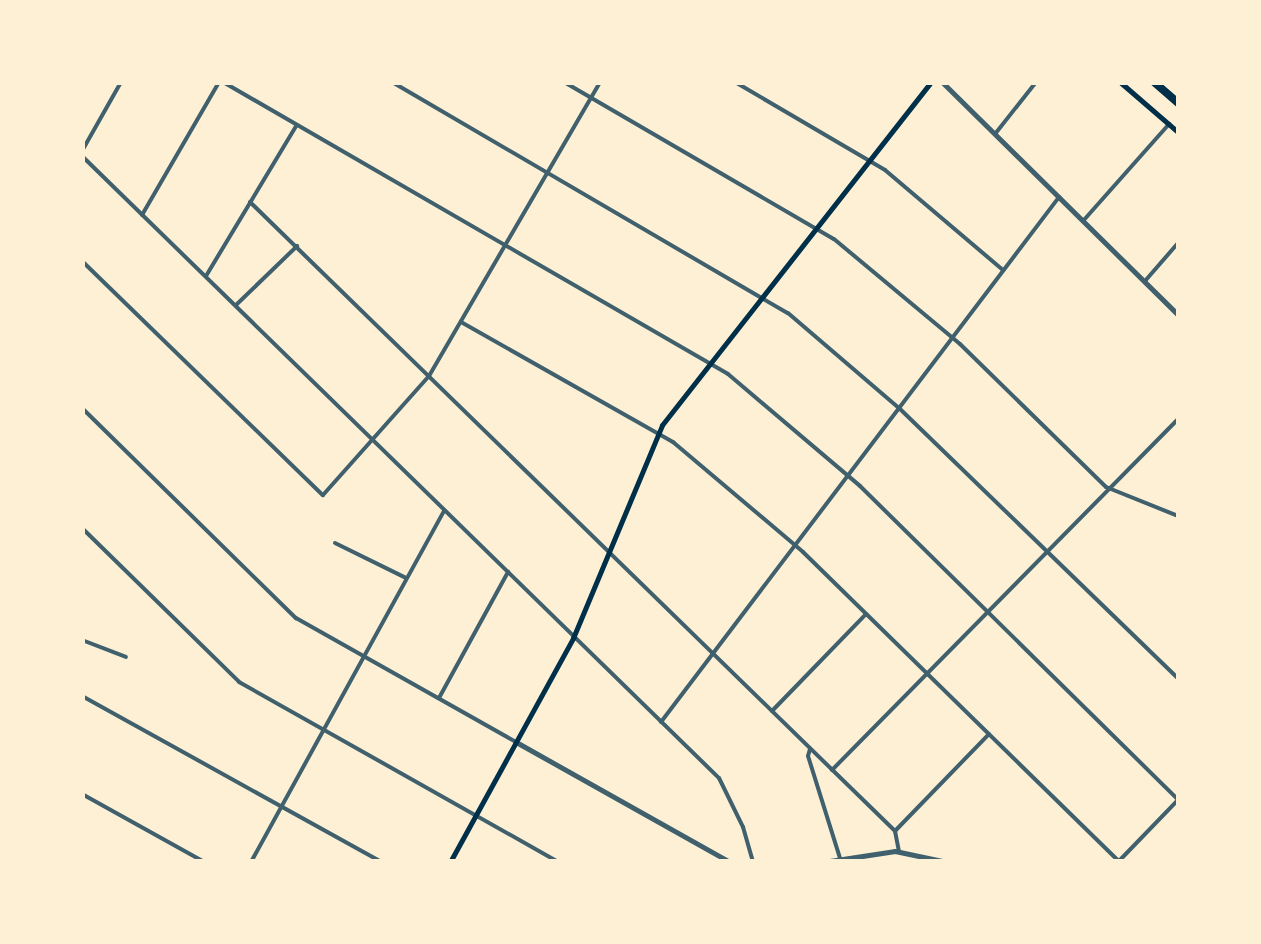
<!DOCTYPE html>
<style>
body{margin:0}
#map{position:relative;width:1261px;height:944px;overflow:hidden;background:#fdf0d5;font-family:"Asap Condensed",sans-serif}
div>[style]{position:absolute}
.minor>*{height:4px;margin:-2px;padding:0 2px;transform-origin:2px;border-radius:2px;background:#3f606c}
.tertiary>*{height:5px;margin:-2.5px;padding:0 2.5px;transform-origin:2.5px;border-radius:2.5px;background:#3f606c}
.secondary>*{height:5px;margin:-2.5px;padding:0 2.5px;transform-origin:2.5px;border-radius:2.5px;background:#003049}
.motorway>*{height:8px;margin:-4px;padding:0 4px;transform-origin:4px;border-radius:4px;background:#003049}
span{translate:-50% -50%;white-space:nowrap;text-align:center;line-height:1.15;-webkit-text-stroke:10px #fdf0d5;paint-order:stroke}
.frame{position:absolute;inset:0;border:85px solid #fdf0d5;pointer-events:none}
</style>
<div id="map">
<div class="minor">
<i style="left:223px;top:82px;width:583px;rotate:30.04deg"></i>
<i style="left:728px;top:374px;width:173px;rotate:40.3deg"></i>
<i style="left:860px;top:486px;width:447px;rotate:44.6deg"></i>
<i style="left:392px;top:82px;width:458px;rotate:30.3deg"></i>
<i style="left:788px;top:313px;width:146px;rotate:40.6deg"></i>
<i style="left:899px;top:408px;width:388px;rotate:44.1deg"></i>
<i style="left:564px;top:82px;width:312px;rotate:30.2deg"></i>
<i style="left:834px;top:239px;width:164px;rotate:39.8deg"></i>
<i style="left:960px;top:344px;width:204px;rotate:44.4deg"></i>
<i style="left:1106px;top:487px;width:78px;rotate:21.9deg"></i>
<i style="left:735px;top:82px;width:174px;rotate:30.4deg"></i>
<i style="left:885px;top:170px;width:155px;rotate:40.3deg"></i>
<i style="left:995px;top:134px;width:66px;rotate:-51.7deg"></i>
<i style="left:82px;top:151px;width:79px;rotate:-60.5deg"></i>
<i style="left:82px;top:156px;width:890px;rotate:44.32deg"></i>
<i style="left:719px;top:778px;width:55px;rotate:63.9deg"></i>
<i style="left:743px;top:827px;width:36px;rotate:74deg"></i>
<i style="left:250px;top:202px;width:901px;rotate:44.28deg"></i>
<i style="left:895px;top:831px;width:20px;rotate:79deg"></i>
<i style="left:142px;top:215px;width:154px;rotate:-59.9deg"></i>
<i style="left:1083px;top:221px;width:130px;rotate:-48.4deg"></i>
<i style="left:82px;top:261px;width:336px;rotate:44.2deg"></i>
<i style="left:323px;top:495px;width:159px;rotate:-48.3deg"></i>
<i style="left:429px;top:376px;width:340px;rotate:-59.8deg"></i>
<i style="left:206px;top:276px;width:175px;rotate:-59deg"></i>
<i style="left:1145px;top:281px;width:50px;rotate:-49deg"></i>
<i style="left:236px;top:305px;width:85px;rotate:-44deg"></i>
<i style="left:461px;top:322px;width:244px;rotate:29.5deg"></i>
<i style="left:673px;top:442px;width:170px;rotate:40.2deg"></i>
<i style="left:803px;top:552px;width:441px;rotate:44.4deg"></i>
<i style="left:82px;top:408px;width:300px;rotate:44.5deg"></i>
<i style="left:296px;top:618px;width:253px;rotate:29.4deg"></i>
<i style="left:82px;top:528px;width:220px;rotate:44.4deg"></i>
<i style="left:239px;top:682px;width:366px;rotate:29.4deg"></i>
<i style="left:335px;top:543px;width:79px;rotate:26.2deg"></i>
<i style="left:82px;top:640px;width:47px;rotate:21.1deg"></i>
<i style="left:82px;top:696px;width:342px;rotate:29deg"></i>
<i style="left:439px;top:698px;width:144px;rotate:-61.3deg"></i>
<i style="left:772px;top:711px;width:135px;rotate:-45.9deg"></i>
<i style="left:661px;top:722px;width:659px;rotate:-52.83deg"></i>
<i style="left:810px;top:749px;width:7px;rotate:106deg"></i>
<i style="left:808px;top:756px;width:107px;rotate:72.6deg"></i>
<i style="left:832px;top:770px;width:493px;rotate:-45.4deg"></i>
<i style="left:82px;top:794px;width:140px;rotate:29.1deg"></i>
<i style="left:895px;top:831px;width:135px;rotate:-45.9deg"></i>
<i style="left:1119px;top:861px;width:85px;rotate:-46deg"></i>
<i style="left:251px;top:862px;width:401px;rotate:-61.2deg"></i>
</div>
<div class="tertiary">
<i style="left:942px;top:82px;width:332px;rotate:44.6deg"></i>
<i style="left:516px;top:742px;width:245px;rotate:29.3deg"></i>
<i style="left:823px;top:862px;width:73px;rotate:-8.7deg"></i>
<i style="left:895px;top:851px;width:53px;rotate:11.9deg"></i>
</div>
<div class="secondary">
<i style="left:1120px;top:82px;width:77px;rotate:40.8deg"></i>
<i style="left:450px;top:862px;width:256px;rotate:-61.2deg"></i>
<i style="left:573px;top:638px;width:231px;rotate:-67.3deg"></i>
<i style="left:662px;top:425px;width:436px;rotate:-51.9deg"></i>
</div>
<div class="motorway">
<i style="left:1154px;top:82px;width:32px;rotate:41deg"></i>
</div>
<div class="frame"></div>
</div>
